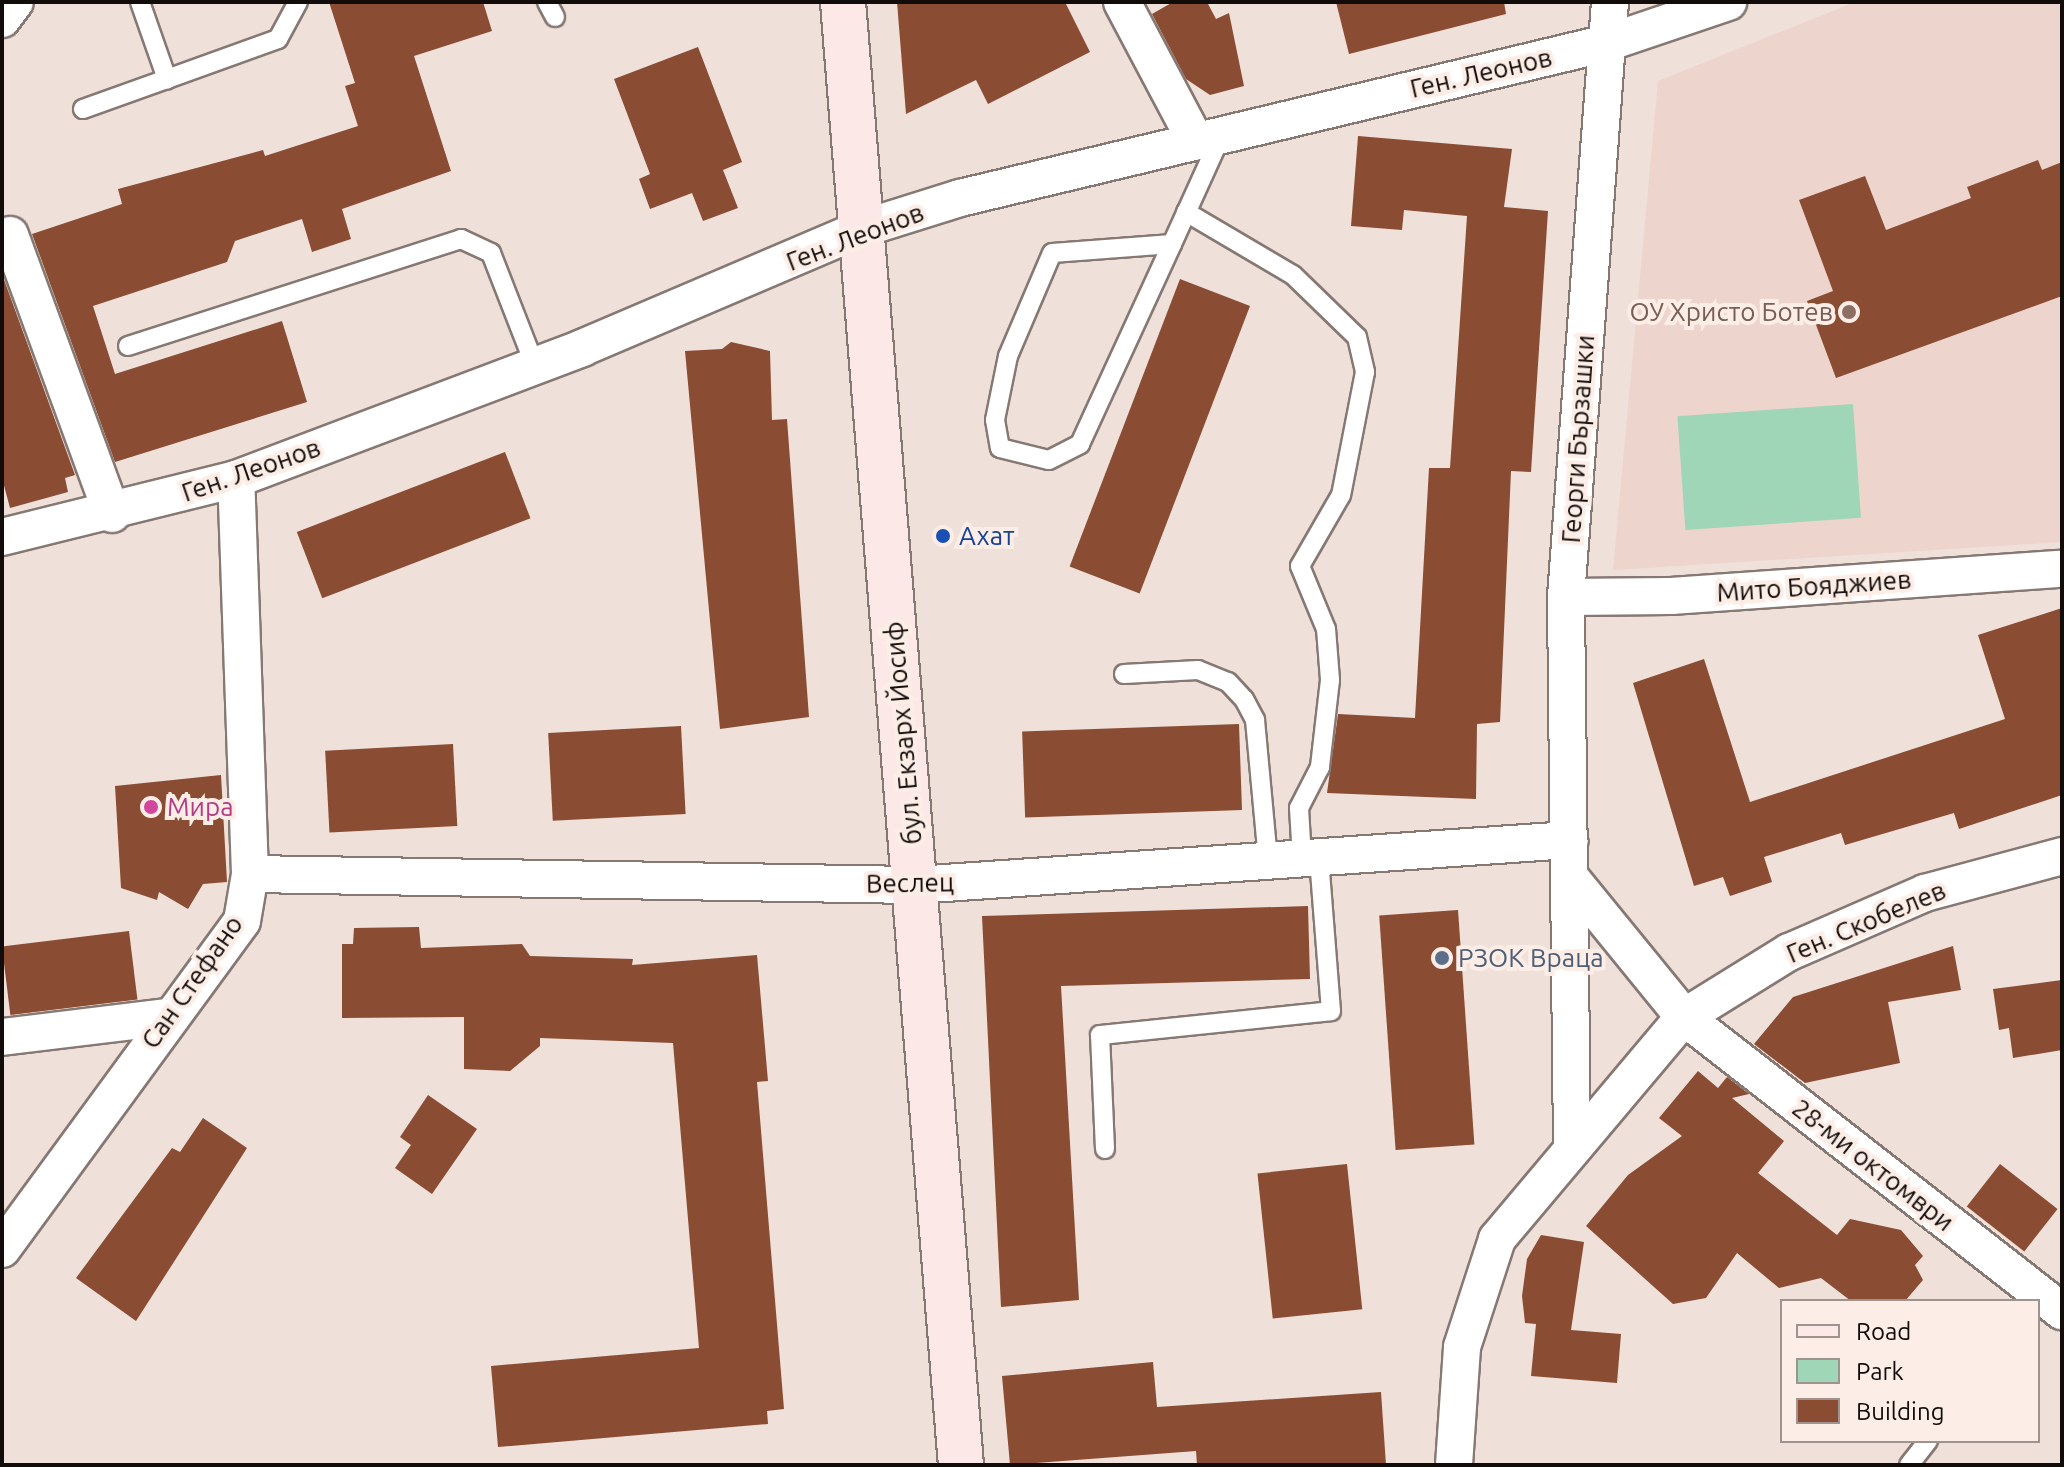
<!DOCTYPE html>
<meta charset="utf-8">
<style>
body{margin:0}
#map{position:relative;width:2064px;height:1467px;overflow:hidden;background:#efe0da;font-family:Ubuntu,sans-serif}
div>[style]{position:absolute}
.education>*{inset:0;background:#edd4cc}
.green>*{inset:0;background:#a0d6b8;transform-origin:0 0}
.building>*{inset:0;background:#8a4c32;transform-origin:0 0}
.roads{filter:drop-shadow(2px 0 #867873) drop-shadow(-2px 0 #867873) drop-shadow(0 2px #867873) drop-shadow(0 -2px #867873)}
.lane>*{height:18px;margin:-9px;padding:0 9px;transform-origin:9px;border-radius:9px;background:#fff}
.street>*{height:36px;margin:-18px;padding:0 18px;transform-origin:18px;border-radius:18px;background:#fff}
.secondary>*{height:44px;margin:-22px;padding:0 22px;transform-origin:22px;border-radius:22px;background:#fce9e7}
.dots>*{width:22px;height:22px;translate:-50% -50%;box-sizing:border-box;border:4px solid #fdede7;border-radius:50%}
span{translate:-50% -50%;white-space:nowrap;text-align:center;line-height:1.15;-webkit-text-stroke:8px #fdede7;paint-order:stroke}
.street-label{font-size:26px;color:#110c0a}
.education-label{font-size:26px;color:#785e54}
.right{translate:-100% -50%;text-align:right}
.transit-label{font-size:26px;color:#164399}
.left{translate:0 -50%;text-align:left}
.hotel-label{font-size:26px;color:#b23c85}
.service-label{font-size:26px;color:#4e5e75}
.frame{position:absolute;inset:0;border:4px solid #110c0a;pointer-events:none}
.legend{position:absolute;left:1780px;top:1299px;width:260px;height:144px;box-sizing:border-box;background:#fdede7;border:2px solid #9f938f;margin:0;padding:10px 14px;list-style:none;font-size:24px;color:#110c0a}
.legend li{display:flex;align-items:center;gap:16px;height:40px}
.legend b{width:40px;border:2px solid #9f938f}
</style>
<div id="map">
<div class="education">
<i style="clip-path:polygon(1855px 2px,2062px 2px,2062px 542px,1613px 570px,1658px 81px)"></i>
</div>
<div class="green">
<i style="left:1853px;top:404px;width:114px;height:176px;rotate:86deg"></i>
</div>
<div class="building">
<i style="clip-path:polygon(329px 2px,483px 2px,492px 31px,414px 56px,451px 171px,342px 209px,351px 239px,312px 252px,302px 219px,235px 241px,227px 262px,93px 306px,115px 374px,282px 321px,307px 402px,115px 462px,32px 234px,122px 204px,118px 189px,263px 150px,265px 156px,358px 126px,345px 86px,355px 83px)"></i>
<i style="clip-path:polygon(897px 2px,1065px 2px,1090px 52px,988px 104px,976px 80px,906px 114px)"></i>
<i style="clip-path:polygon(1173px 2px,1207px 2px,1216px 19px,1229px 13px,1244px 86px,1210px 95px,1186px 79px,1152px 14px)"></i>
<i style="clip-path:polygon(1336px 2px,1504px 2px,1506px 14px,1349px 54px)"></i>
<i style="clip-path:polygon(698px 47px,742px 162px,723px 170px,738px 208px,703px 221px,692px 193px,650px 209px,639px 179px,650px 174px,614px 79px)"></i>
<i style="clip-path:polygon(1358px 136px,1512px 149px,1504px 207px,1548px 211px,1531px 472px,1511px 471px,1500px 722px,1477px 724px,1476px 799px,1327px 793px,1338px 714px,1415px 718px,1429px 468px,1450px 468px,1467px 216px,1404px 210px,1402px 230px,1351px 226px)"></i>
<i style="clip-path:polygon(2038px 160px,2042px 170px,2062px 162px,2062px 296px,1836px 378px,1807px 301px,1833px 291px,1799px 200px,1865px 176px,1886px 230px,1971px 198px,1967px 187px)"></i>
<i style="clip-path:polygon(2px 274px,75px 475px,65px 478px,68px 492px,10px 508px,2px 478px)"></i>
<i style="left:1180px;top:279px;width:75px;height:308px;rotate:21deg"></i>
<i style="clip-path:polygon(731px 342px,770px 351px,772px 420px,787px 419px,809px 717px,720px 729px,685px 351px,722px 349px)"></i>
<i style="left:505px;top:452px;width:71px;height:223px;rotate:69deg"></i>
<i style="clip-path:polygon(2062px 608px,2062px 795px,1959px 829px,1954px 813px,1845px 845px,1841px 833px,1764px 857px,1772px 882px,1730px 896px,1723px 877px,1694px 886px,1633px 683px,1704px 659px,1750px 802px,2005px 719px,1978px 635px)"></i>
<i style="left:1239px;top:724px;width:86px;height:217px;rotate:88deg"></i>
<i style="left:681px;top:726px;width:88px;height:133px;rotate:87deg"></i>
<i style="left:453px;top:744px;width:82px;height:128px;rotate:87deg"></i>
<i style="clip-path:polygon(221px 775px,227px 882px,203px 884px,188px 909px,159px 892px,157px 900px,121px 888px,115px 786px)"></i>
<i style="clip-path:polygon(1308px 906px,1310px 979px,1061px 986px,1079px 1300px,1001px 1307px,982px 916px)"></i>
<i style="left:1458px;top:910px;width:235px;height:79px;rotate:86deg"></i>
<i style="clip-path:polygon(419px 927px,421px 948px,522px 944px,530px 956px,633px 959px,632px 965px,757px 955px,768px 1081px,757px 1082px,784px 1409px,767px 1411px,768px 1424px,498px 1447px,491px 1366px,699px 1348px,673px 1043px,540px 1038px,540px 1046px,510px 1071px,464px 1069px,464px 1017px,342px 1018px,342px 944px,353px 944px,354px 928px)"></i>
<i style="left:129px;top:931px;width:69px;height:128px;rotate:83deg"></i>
<i style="clip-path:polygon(1953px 946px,1961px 990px,1888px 1002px,1900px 1063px,1805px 1083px,1754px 1044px,1793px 997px)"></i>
<i style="clip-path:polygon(2062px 980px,2062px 1050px,2013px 1058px,2009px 1028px,1999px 1030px,1993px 989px)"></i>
<i style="clip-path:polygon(1698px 1071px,1718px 1088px,1727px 1077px,1749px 1094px,1732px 1098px,1784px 1141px,1758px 1173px,1837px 1235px,1850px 1219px,1901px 1230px,1923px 1256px,1915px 1265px,1923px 1280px,1905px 1301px,1851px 1301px,1821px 1278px,1779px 1288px,1737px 1253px,1706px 1298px,1673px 1304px,1586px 1226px,1628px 1175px,1682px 1136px,1659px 1118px)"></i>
<i style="clip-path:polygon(428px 1095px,477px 1129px,432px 1194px,395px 1168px,411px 1145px,400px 1137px)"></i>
<i style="clip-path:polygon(203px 1118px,247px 1148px,136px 1321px,76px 1278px,172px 1148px,180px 1152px)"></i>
<i style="left:1347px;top:1164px;width:146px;height:90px;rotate:84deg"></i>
<i style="left:2000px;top:1164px;width:73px;height:54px;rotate:38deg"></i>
<i style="clip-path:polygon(1541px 1235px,1584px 1242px,1571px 1330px,1621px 1334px,1617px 1383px,1531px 1376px,1536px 1324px,1525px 1323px,1522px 1296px,1527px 1259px)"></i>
<i style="clip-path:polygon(1153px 1362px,1157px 1407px,1381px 1392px,1386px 1465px,1197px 1465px,1196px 1451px,1010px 1465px,1002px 1376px)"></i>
</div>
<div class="roads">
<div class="lane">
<i style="left:140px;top:2px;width:82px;rotate:70.7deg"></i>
<i style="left:167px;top:79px;width:118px;rotate:-19.8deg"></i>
<i style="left:278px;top:39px;width:42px;rotate:-61.6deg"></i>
<i style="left:547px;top:2px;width:17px;rotate:62deg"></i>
<i style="left:83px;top:109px;width:89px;rotate:-19.7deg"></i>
<i style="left:1186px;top:212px;width:124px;rotate:30.5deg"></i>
<i style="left:1293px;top:275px;width:89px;rotate:44.1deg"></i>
<i style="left:1357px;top:337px;width:36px;rotate:77deg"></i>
<i style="left:1365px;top:372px;width:125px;rotate:101deg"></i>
<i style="left:1341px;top:495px;width:82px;rotate:120deg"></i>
<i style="left:1300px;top:566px;width:68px;rotate:67.6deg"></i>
<i style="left:1326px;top:629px;width:51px;rotate:85.5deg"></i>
<i style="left:1330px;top:680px;width:88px;rotate:96.6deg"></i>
<i style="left:1320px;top:767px;width:46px;rotate:117.1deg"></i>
<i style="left:1299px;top:808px;width:51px;rotate:86.6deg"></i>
<i style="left:1172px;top:244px;width:120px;rotate:175.7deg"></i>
<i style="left:1052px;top:253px;width:112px;rotate:113.1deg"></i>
<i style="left:1008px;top:356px;width:65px;rotate:101.5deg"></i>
<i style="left:995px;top:420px;width:28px;rotate:80deg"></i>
<i style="left:1000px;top:448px;width:50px;rotate:13.8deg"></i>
<i style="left:1049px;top:460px;width:35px;rotate:-27deg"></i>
<i style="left:1080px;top:444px;width:220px;rotate:-65.3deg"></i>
<i style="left:1172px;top:244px;width:119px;rotate:-65.6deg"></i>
<i style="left:128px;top:346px;width:350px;rotate:-17.8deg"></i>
<i style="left:461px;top:239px;width:33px;rotate:25deg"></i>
<i style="left:491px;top:253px;width:121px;rotate:68.7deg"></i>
<i style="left:1124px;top:674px;width:74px;rotate:-3.1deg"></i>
<i style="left:1198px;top:670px;width:32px;rotate:22deg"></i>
<i style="left:1228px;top:682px;width:23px;rotate:47deg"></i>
<i style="left:1244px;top:699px;width:24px;rotate:62deg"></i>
<i style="left:1255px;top:720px;width:142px;rotate:84.7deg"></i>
<i style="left:1105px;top:1149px;width:114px;rotate:-92.5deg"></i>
<i style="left:1100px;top:1035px;width:232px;rotate:-5.9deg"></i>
<i style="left:1331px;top:1011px;width:154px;rotate:-94.5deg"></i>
<i style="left:1909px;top:1465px;width:31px;rotate:-52deg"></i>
</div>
<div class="street">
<i style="left:1122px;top:2px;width:158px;rotate:62.1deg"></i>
<i style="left:2px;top:19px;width:21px;rotate:-53deg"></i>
<i style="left:10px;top:235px;width:297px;rotate:69.9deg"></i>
<i style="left:2px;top:537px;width:241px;rotate:-13.9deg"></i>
<i style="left:236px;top:479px;width:370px;rotate:-20.7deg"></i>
<i style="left:582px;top:348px;width:303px;rotate:-23.1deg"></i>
<i style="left:861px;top:229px;width:104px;rotate:-17.4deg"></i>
<i style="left:960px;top:198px;width:665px;rotate:-13.47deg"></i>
<i style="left:1607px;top:43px;width:128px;rotate:-18.7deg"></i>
<i style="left:1566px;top:597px;width:105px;rotate:-0.5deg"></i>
<i style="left:1671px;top:596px;width:392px;rotate:-4deg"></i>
<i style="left:2062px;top:856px;width:142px;rotate:164.9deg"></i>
<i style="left:1925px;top:893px;width:148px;rotate:156.5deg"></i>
<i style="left:1789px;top:952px;width:123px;rotate:148.2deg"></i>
<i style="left:1684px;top:1017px;width:479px;rotate:37.9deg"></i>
<i style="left:250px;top:874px;width:666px;rotate:0.95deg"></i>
<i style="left:916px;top:885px;width:655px;rotate:-3.94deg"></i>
<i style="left:2px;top:1037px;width:167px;rotate:-6.9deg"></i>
<i style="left:1572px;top:1147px;width:550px;rotate:-90.63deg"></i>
<i style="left:1566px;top:597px;width:597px;rotate:-85.77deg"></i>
<i style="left:2px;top:1249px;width:406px;rotate:-53.8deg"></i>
<i style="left:242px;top:921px;width:48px;rotate:-80.3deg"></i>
<i style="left:250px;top:874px;width:395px;rotate:-92deg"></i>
<i style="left:1454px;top:1465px;width:118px;rotate:-86.1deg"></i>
<i style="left:1462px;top:1347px;width:114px;rotate:-72deg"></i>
<i style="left:1497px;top:1239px;width:290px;rotate:-49.9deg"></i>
<i style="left:1684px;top:1017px;width:181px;rotate:-129.2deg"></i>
</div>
<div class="secondary">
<i style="left:843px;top:2px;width:1468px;rotate:85.39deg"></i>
</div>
</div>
<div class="dots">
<i style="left:1849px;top:312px;background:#8d6e63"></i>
<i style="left:943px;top:536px;background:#1a4fb4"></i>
<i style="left:151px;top:807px;background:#d1479c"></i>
<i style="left:1442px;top:958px;background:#5c6f8a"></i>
</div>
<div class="street-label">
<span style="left:1481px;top:73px;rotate:-13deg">Ген. Леонов</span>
<span style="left:855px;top:237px;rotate:-21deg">Ген. Леонов</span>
<span style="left:1578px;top:439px;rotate:-86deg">Георги Бързашки</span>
<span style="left:251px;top:470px;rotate:-19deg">Ген. Леонов</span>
<span style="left:1814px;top:586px;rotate:-4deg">Мито Бояджиев</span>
<span style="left:903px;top:733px;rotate:-95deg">бул. Екзарх Йосиф</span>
<span style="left:910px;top:883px;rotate:-1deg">Веслец</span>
<span style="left:1866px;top:922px;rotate:-23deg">Ген. Скобелев</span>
<span style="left:192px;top:982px;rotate:-55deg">Сан Стефано</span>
<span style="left:1873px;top:1165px;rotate:38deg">28-ми октомври</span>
</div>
<div class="education-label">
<span class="right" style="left:1833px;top:312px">ОУ Христо Ботев</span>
</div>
<div class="transit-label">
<span class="left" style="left:959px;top:536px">Ахат</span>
</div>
<div class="hotel-label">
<span class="left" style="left:167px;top:807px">Мира</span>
</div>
<div class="service-label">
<span class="left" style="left:1458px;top:958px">РЗОК Враца</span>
</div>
<div class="frame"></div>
<ul class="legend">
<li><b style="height:10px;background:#fce9e7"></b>Road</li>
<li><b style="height:22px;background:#a0d6b8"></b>Park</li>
<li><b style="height:22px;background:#8a4c32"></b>Building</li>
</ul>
</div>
